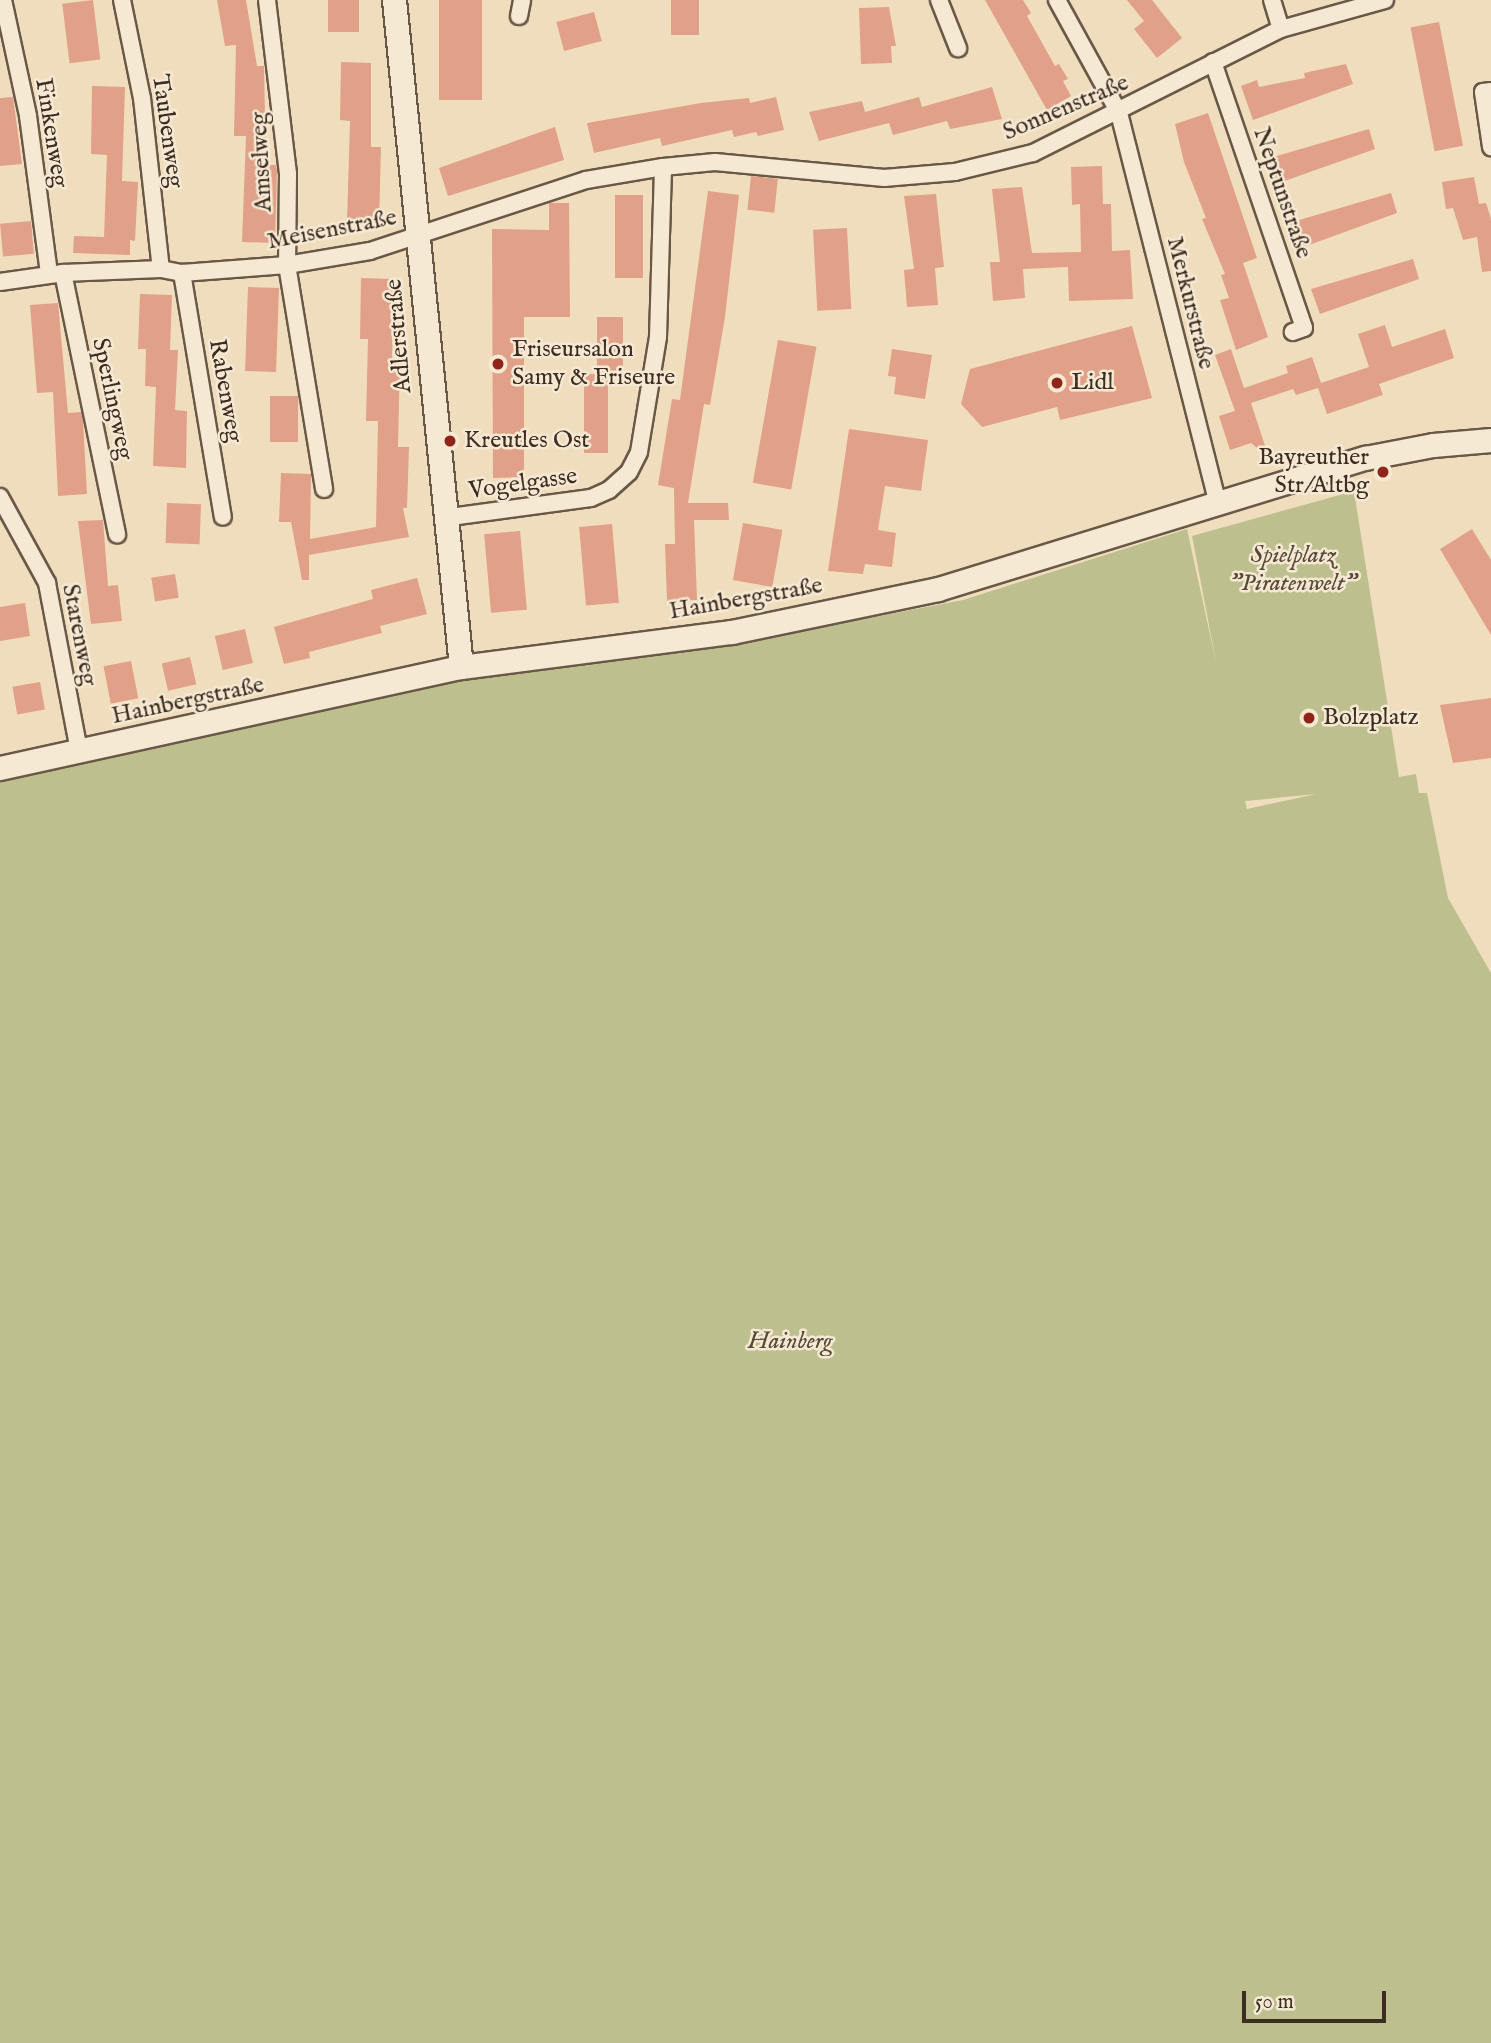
<!DOCTYPE html>
<meta charset="utf-8">
<style>
body{margin:0}
#map{position:relative;width:1491px;height:2043px;overflow:hidden;background:#f0ddbd;font-family:"IM FELL English",serif}
div>[style]{position:absolute}
.green>*{inset:0;background:#bdc08e}
.building>*{inset:0;background:#e1a088;transform-origin:0 0}
.roads{filter:drop-shadow(2px 0 #6a5847) drop-shadow(-2px 0 #6a5847) drop-shadow(0 2px #6a5847) drop-shadow(0 -2px #6a5847)}
.street>*{height:16px;margin:-8px;padding:0 8px;transform-origin:8px;border-radius:8px;background:#f5e9d4}
.secondary>*{height:23px;margin:-11.5px;padding:0 11.5px;transform-origin:11.5px;border-radius:11.5px;background:#f5e9d4}
.dots>*{width:19px;height:19px;translate:-50% -50%;box-sizing:border-box;border:4px solid #f5e9d4;border-radius:50%}
span{translate:-50% -50%;white-space:nowrap;text-align:center;line-height:1.15;-webkit-text-stroke:5px #f5e9d4;paint-order:stroke}
.street-label{font-size:24px;color:#3d2c20}
.poi-label{font-size:24px;color:#3d2c20}
.left{translate:0 -50%;text-align:left}
.right{translate:-100% -50%;text-align:right}
.park-label{font-size:24px;color:#574a36;font-style:italic}
.scale{position:absolute;left:1242px;top:1991px;width:144px;height:32px;box-sizing:border-box;border:4px solid #3d2c20;border-top:0;padding-left:9px;font-size:21px;line-height:24px;white-space:nowrap;color:#3d2c20;-webkit-text-stroke:5px #f5e9d4;paint-order:stroke}
</style>
<div id="map">
<div class="green">
<i style="clip-path:polygon(evenodd,1354px 491px,1399px 777px,1416px 774px,1419px 793px,1427px 793px,1448px 898px,1491px 973px,1491px 2043px,0 2043px,0 775px,224px 733px,423px 680px,556px 658px,734px 644px,963px 600px,1187px 529px,1216px 662px,1192px 536px,1354px 491px,1316px 794px,1247px 809px,1245px 801px,1246px 801px,1316px 794px)"></i>
</div>
<div class="building">
<i style="left:93px;top:0;width:60px;height:31px;rotate:83deg"></i>
<i style="clip-path:polygon(217px 0,246px 0,257px 66px,264px 66px,266px 165px,276px 165px,277px 171px,275px 243px,242px 242px,246px 136px,234px 136px,236px 45px,225px 46px)"></i>
<i style="left:328px;top:0;width:31px;height:32px"></i>
<i style="left:439px;top:0;width:43px;height:100px"></i>
<i style="left:671px;top:0;width:28px;height:35px"></i>
<i style="clip-path:polygon(985px 0,1023px 0,1031px 13px,1027px 16px,1055px 66px,1059px 64px,1068px 79px,1063px 81px,1071px 96px,1047px 110px)"></i>
<i style="clip-path:polygon(1127px 0,1152px 0,1182px 38px,1157px 58px,1134px 29px,1144px 21px)"></i>
<i style="clip-path:polygon(889px 7px,896px 46px,891px 46px,892px 63px,861px 64px,859px 8px)"></i>
<i style="left:594px;top:12px;width:30px;height:39px;rotate:75deg"></i>
<i style="left:1439px;top:22px;width:126px;height:29px;rotate:79deg"></i>
<i style="clip-path:polygon(341px 62px,371px 63px,371px 147px,381px 147px,379px 223px,347px 222px,350px 121px,340px 120px)"></i>
<i style="clip-path:polygon(1346px 64px,1353px 84px,1253px 120px,1241px 86px,1257px 80px,1259px 87px,1305px 78px,1304px 73px)"></i>
<i style="clip-path:polygon(92px 86px,125px 87px,122px 181px,138px 182px,135px 241px,130px 240px,130px 255px,73px 253px,74px 236px,104px 237px,107px 155px,91px 154px)"></i>
<i style="clip-path:polygon(992px 87px,1002px 119px,950px 129px,947px 121px,893px 135px,889px 123px,819px 141px,809px 112px,862px 101px,865px 112px,919px 97px,922px 107px)"></i>
<i style="clip-path:polygon(13px 97px,22px 164px,0 166px,0 98px)"></i>
<i style="clip-path:polygon(776px 97px,784px 130px,758px 136px,756px 132px,734px 137px,732px 130px,662px 146px,660px 138px,594px 153px,587px 123px,701px 103px,749px 98px,750px 103px)"></i>
<i style="clip-path:polygon(1208px 113px,1257px 258px,1243px 263px,1268px 337px,1236px 350px,1220px 300px,1229px 298px,1221px 275px,1225px 274px,1202px 219px,1206px 218px,1184px 162px,1175px 124px)"></i>
<i style="clip-path:polygon(555px 127px,564px 160px,448px 196px,439px 168px)"></i>
<i style="clip-path:polygon(1369px 129px,1375px 149px,1276px 184px,1267px 159px)"></i>
<i style="clip-path:polygon(1102px 166px,1103px 204px,1111px 204px,1112px 251px,1130px 250px,1133px 299px,1069px 301px,1068px 267px,1023px 269px,1025px 298px,993px 301px,990px 262px,1000px 262px,992px 189px,1022px 187px,1032px 253px,1081px 252px,1080px 204px,1072px 205px,1071px 167px)"></i>
<i style="left:751px;top:176px;width:27px;height:34px;rotate:6deg"></i>
<i style="clip-path:polygon(1474px 177px,1479px 204px,1486px 203px,1491px 219px,1491px 271px,1482px 272px,1477px 237px,1463px 240px,1453px 208px,1446px 209px,1442px 182px)"></i>
<i style="clip-path:polygon(708px 191px,739px 195px,725px 317px,710px 405px,704px 404px,688px 503px,728px 503px,729px 520px,694px 520px,697px 600px,667px 601px,665px 544px,675px 544px,674px 488px,658px 485px,672px 399px,680px 400px)"></i>
<i style="clip-path:polygon(1391px 193px,1397px 213px,1298px 249px,1289px 223px)"></i>
<i style="clip-path:polygon(936px 194px,944px 267px,935px 268px,938px 305px,907px 307px,904px 270px,914px 269px,904px 196px)"></i>
<i style="left:615px;top:195px;width:28px;height:83px"></i>
<i style="clip-path:polygon(549px 203px,569px 203px,570px 317px,524px 317px,524px 477px,493px 478px,492px 229px,549px 230px)"></i>
<i style="left:31px;top:221px;width:33px;height:31px;rotate:85deg"></i>
<i style="left:847px;top:228px;width:81px;height:34px;rotate:87deg"></i>
<i style="clip-path:polygon(1413px 259px,1419px 279px,1320px 314px,1311px 289px)"></i>
<i style="clip-path:polygon(361px 278px,394px 279px,392px 361px,400px 361px,398px 447px,409px 447px,407px 508px,403px 508px,409px 537px,309px 555px,309px 580px,302px 580px,291px 522px,279px 522px,281px 473px,311px 474px,310px 539px,376px 527px,378px 421px,366px 421px,368px 339px,360px 339px)"></i>
<i style="left:248px;top:287px;width:31px;height:84px;rotate:2deg"></i>
<i style="clip-path:polygon(140px 294px,172px 295px,170px 350px,178px 350px,175px 410px,187px 411px,186px 468px,153px 466px,156px 387px,145px 386px,146px 349px,138px 349px)"></i>
<i style="clip-path:polygon(58px 303px,68px 413px,81px 412px,83px 421px,87px 494px,58px 496px,53px 392px,37px 393px,30px 305px)"></i>
<i style="left:597px;top:317px;width:26px;height:57px"></i>
<i style="clip-path:polygon(1385px 325px,1392px 347px,1445px 329px,1454px 358px,1379px 384px,1383px 395px,1327px 414px,1318px 388px,1296px 395px,1293px 389px,1251px 403px,1269px 458px,1251px 443px,1230px 450px,1219px 416px,1235px 411px,1215px 355px,1231px 349px,1244px 388px,1288px 373px,1286px 366px,1312px 357px,1321px 383px,1369px 367px,1358px 334px)"></i>
<i style="clip-path:polygon(1132px 326px,1152px 398px,1060px 420px,1057px 407px,982px 427px,961px 404px,970px 369px)"></i>
<i style="left:778px;top:340px;width:39px;height:145px;rotate:10deg"></i>
<i style="clip-path:polygon(892px 349px,932px 355px,925px 399px,894px 394px,896px 377px,888px 376px)"></i>
<i style="left:584px;top:374px;width:24px;height:79px"></i>
<i style="left:270px;top:396px;width:28px;height:46px"></i>
<i style="clip-path:polygon(849px 429px,928px 440px,921px 491px,885px 486px,878px 530px,896px 533px,892px 567px,865px 564px,863px 574px,828px 571px)"></i>
<i style="left:167px;top:503px;width:34px;height:40px;rotate:2deg"></i>
<i style="clip-path:polygon(103px 520px,108px 586px,118px 585px,122px 621px,91px 624px,78px 521px)"></i>
<i style="left:743px;top:523px;width:40px;height:58px;rotate:10deg"></i>
<i style="left:612px;top:524px;width:79px;height:33px;rotate:85deg"></i>
<i style="clip-path:polygon(1472px 529px,1491px 560px,1491px 635px,1440px 549px)"></i>
<i style="left:520px;top:531px;width:79px;height:36px;rotate:85deg"></i>
<i style="left:175px;top:574px;width:24px;height:24px;rotate:81deg"></i>
<i style="clip-path:polygon(417px 578px,427px 614px,380px 626px,382px 633px,309px 652px,310px 658px,284px 664px,274px 627px,373px 599px,371px 590px)"></i>
<i style="clip-path:polygon(25px 603px,30px 636px,0 641px,0 607px)"></i>
<i style="left:245px;top:629px;width:35px;height:31px;rotate:77deg"></i>
<i style="left:190px;top:657px;width:28px;height:29px;rotate:77deg"></i>
<i style="left:131px;top:661px;width:38px;height:28px;rotate:79deg"></i>
<i style="left:40px;top:682px;width:28px;height:28px;rotate:80deg"></i>
<i style="clip-path:polygon(1491px 698px,1491px 758px,1453px 763px,1440px 705px)"></i>
</div>
<div class="roads">
<div class="street">
<i style="left:3px;top:0;width:119px;rotate:77.8deg"></i>
<i style="left:28px;top:116px;width:159px;rotate:82.4deg"></i>
<i style="left:122px;top:0;width:100px;rotate:78.5deg"></i>
<i style="left:142px;top:98px;width:172px;rotate:83.7deg"></i>
<i style="left:267px;top:0;width:175px;rotate:83.1deg"></i>
<i style="left:288px;top:174px;width:91px;rotate:90.6deg"></i>
<i style="left:287px;top:265px;width:227px;rotate:80.6deg"></i>
<i style="left:939px;top:0;width:52px;rotate:68.4deg"></i>
<i style="left:1057px;top:0;width:129px;rotate:61.2deg"></i>
<i style="left:1119px;top:113px;width:402px;rotate:75.8deg"></i>
<i style="left:1272px;top:0;width:30px;rotate:73deg"></i>
<i style="left:519px;top:16px;width:16px;rotate:-79deg"></i>
<i style="left:1213px;top:62px;width:281px;rotate:71.1deg"></i>
<i style="left:1304px;top:328px;width:12px;rotate:160deg"></i>
<i style="left:1491px;top:91px;width:8px;rotate:173deg"></i>
<i style="left:1483px;top:92px;width:56px;rotate:81.7deg"></i>
<i style="left:63px;top:273px;width:267px;rotate:78.3deg"></i>
<i style="left:182px;top:273px;width:247px;rotate:80.5deg"></i>
<i style="left:0;top:282px;width:64px;rotate:-8.1deg"></i>
<i style="left:63px;top:273px;width:98px;rotate:-2.3deg"></i>
<i style="left:161px;top:269px;width:21px;rotate:11deg"></i>
<i style="left:182px;top:273px;width:105px;rotate:-4.4deg"></i>
<i style="left:287px;top:265px;width:84px;rotate:-9.6deg"></i>
<i style="left:370px;top:251px;width:227px;rotate:-18.2deg"></i>
<i style="left:586px;top:180px;width:78px;rotate:-9.6deg"></i>
<i style="left:663px;top:167px;width:52px;rotate:-5.5deg"></i>
<i style="left:715px;top:162px;width:170px;rotate:5.4deg"></i>
<i style="left:884px;top:178px;width:71px;rotate:-4.8deg"></i>
<i style="left:955px;top:172px;width:80px;rotate:-13.7deg"></i>
<i style="left:1033px;top:153px;width:277px;rotate:-26.6deg"></i>
<i style="left:1281px;top:29px;width:108px;rotate:-15.6deg"></i>
<i style="left:0;top:497px;width:98px;rotate:61.3deg"></i>
<i style="left:47px;top:583px;width:171px;rotate:79.2deg"></i>
<i style="left:443px;top:518px;width:149px;rotate:-7.7deg"></i>
<i style="left:591px;top:498px;width:20px;rotate:-24deg"></i>
<i style="left:609px;top:490px;width:27px;rotate:-42deg"></i>
<i style="left:629px;top:472px;width:22px;rotate:-63deg"></i>
<i style="left:639px;top:452px;width:117px;rotate:-80.6deg"></i>
<i style="left:658px;top:337px;width:170px;rotate:-88.3deg"></i>
</div>
<div class="secondary">
<i style="left:394px;top:0;width:670px;rotate:84.26deg"></i>
<i style="left:0;top:768px;width:472px;rotate:-12.4deg"></i>
<i style="left:461px;top:667px;width:273px;rotate:-7.4deg"></i>
<i style="left:732px;top:632px;width:210px;rotate:-11.8deg"></i>
<i style="left:938px;top:589px;width:447px;rotate:-17.1deg"></i>
<i style="left:1365px;top:458px;width:69px;rotate:-10.8deg"></i>
<i style="left:1433px;top:445px;width:58px;rotate:-4.9deg"></i>
</div>
</div>
<div class="dots">
<i style="left:498px;top:364px;background:#8f2418"></i>
<i style="left:1057px;top:383px;background:#8f2418"></i>
<i style="left:450px;top:441px;background:#8f2418"></i>
<i style="left:1383px;top:472px;background:#8f2418"></i>
<i style="left:1309px;top:718px;background:#8f2418"></i>
</div>
<div class="street-label">
<span style="left:1066px;top:108px;rotate:-23deg">Sonnenstraße</span>
<span style="left:167px;top:131px;rotate:82deg">Taubenweg</span>
<span style="left:51px;top:133px;rotate:81deg">Finkenweg</span>
<span style="left:262px;top:162px;rotate:-93deg">Amselweg</span>
<span style="left:1282px;top:193px;rotate:71deg">Neptunstraße</span>
<span style="left:332px;top:230px;rotate:-11deg">Meisenstraße</span>
<span style="left:1190px;top:303px;rotate:76deg">Merkurstraße</span>
<span style="left:399px;top:336px;rotate:-95deg">Adlerstraße</span>
<span style="left:225px;top:391px;rotate:80deg">Rabenweg</span>
<span style="left:112px;top:399px;rotate:78deg">Sperlingweg</span>
<span style="left:523px;top:484px;rotate:-8deg">Vogelgasse</span>
<span style="left:746px;top:599px;rotate:-10deg">Hainbergstraße</span>
<span style="left:79px;top:635px;rotate:79deg">Starenweg</span>
<span style="left:188px;top:701px;rotate:-12deg">Hainbergstraße</span>
</div>
<div class="poi-label">
<span class="left" style="left:512px;top:364px">Friseursalon<br>Samy &amp; Friseure</span>
<span class="left" style="left:1071px;top:383px">Lidl</span>
<span class="left" style="left:464px;top:441px">Kreutles Ost</span>
<span class="right" style="left:1369px;top:472px">Bayreuther<br>Str/Altbg</span>
<span class="left" style="left:1323px;top:718px">Bolzplatz</span>
</div>
<div class="park-label">
<span style="left:1293px;top:570px">Spielplatz<br>"Piratenwelt"</span>
<span style="left:790px;top:1342px">Hainberg</span>
</div>
<div class="scale">50 m</div>
</div>
